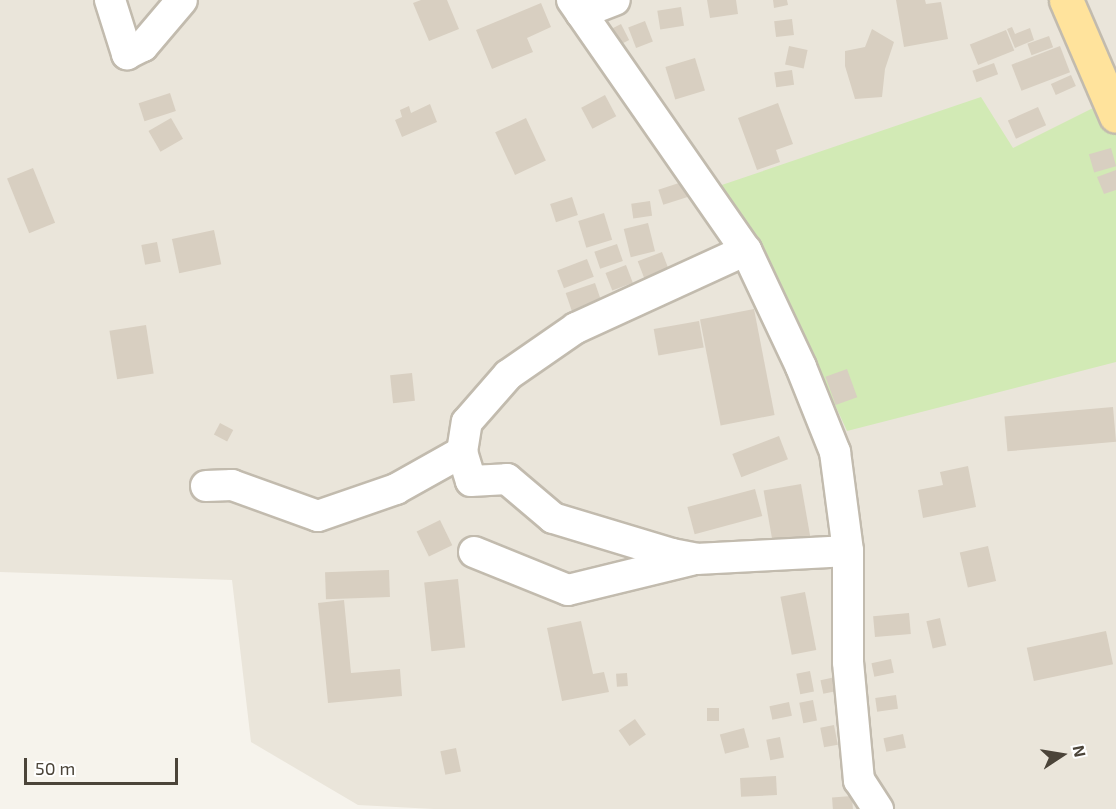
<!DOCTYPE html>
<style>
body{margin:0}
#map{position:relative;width:1116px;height:809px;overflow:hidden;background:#f6f3ec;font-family:"Exo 2",sans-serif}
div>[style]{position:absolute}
.residential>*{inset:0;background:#eae5da}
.green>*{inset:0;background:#d2eab5}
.building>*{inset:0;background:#d8cfc1;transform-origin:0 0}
.roads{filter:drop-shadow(2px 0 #c2bbae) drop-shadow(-2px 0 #c2bbae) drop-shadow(0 2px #c2bbae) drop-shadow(0 -2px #c2bbae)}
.minor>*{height:30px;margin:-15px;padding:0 15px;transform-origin:15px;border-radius:15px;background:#fff}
.major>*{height:33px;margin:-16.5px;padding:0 16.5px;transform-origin:16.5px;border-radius:16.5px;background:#ffe39c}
span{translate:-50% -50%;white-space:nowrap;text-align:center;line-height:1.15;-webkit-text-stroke:4.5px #fff;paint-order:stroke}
.north{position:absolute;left:1032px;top:725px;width:60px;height:60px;-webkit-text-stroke:4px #fff;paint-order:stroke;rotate:78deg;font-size:16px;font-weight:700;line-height:24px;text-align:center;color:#4b4439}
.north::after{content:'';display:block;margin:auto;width:21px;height:27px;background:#4b4439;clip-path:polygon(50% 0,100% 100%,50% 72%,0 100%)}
.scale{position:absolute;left:24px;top:758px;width:154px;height:27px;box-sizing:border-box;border:3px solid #4b4439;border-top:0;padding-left:8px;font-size:18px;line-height:21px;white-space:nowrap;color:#4b4439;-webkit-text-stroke:4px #fff;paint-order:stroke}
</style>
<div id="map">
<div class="residential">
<i style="clip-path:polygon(0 0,1116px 0,1116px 809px,434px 809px,358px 805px,251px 742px,232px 580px,0 572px)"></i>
</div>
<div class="green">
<i style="clip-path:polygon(981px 97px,1013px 148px,1109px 100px,1116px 116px,1116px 362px,847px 431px,798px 324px,704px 191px)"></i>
</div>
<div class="building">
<i style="clip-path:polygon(421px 0,447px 0,459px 29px,429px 41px,413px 3px)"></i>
<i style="clip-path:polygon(707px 0,736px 0,738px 14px,710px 18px)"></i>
<i style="clip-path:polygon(773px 0,787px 0,788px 5px,774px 8px)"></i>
<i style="clip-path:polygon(896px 0,925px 0,926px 4px,941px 2px,948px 39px,904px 47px)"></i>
<i style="clip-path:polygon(541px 3px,551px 27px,527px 38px,533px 52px,492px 69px,476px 30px)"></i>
<i style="left:681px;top:7px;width:19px;height:24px;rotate:81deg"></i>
<i style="left:792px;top:19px;width:16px;height:18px;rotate:83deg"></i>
<i style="left:645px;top:21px;width:22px;height:18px;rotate:69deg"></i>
<i style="left:621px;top:24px;width:18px;height:16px;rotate:63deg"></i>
<i style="clip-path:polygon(1012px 27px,1015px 34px,1030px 28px,1034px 40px,1015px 48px,1007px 29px)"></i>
<i style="clip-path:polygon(872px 29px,894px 42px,885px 69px,882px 97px,855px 99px,845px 66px,845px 51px,865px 47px)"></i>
<i style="left:1006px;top:30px;width:22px;height:39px;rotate:68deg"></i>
<i style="left:1049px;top:36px;width:12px;height:23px;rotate:70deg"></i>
<i style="left:789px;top:46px;width:19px;height:19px;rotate:12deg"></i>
<i style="left:1060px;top:46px;width:28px;height:52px;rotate:69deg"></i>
<i style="left:695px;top:58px;width:34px;height:31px;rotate:73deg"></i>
<i style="left:994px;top:63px;width:12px;height:23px;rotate:70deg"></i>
<i style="left:792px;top:70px;width:15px;height:18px;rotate:82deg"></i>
<i style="left:1071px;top:75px;width:12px;height:22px;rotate:66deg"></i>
<i style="left:170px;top:93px;width:19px;height:33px;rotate:72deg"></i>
<i style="left:605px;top:95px;width:24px;height:27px;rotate:62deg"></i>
<i style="clip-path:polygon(778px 103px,793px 144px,776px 150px,780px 162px,757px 170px,738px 118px)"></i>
<i style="clip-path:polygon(430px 104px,437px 122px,402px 137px,395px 120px,402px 117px,400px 110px,409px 106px,411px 113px)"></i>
<i style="left:1038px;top:107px;width:20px;height:33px;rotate:66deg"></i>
<i style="left:171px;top:118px;width:24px;height:26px;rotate:60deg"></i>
<i style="left:526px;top:118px;width:47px;height:34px;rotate:65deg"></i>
<i style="left:1111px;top:148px;width:19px;height:23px;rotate:74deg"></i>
<i style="left:33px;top:168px;width:59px;height:28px;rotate:68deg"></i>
<i style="clip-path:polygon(1116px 170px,1116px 190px,1104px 194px,1097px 177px)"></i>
<i style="left:685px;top:181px;width:16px;height:28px;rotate:72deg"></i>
<i style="left:572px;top:197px;width:19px;height:23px;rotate:72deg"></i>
<i style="left:650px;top:201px;width:15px;height:19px;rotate:82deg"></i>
<i style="left:604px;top:213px;width:28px;height:27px;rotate:73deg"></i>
<i style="left:648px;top:223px;width:29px;height:25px;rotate:76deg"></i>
<i style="left:214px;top:230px;width:35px;height:43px;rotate:78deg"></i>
<i style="left:157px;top:242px;width:20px;height:16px;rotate:79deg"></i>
<i style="left:617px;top:244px;width:18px;height:24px;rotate:71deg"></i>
<i style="left:662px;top:252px;width:26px;height:26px;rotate:69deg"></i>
<i style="left:587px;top:259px;width:19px;height:32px;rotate:69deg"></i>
<i style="left:626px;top:265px;width:19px;height:22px;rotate:69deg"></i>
<i style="left:595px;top:283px;width:21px;height:31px;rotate:71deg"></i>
<i style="left:754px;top:309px;width:108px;height:55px;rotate:79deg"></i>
<i style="left:699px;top:321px;width:27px;height:46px;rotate:80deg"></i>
<i style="left:146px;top:325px;width:49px;height:37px;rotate:81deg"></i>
<i style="left:847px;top:369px;width:30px;height:23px;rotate:70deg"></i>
<i style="left:412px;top:373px;width:28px;height:22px;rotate:84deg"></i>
<i style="left:1113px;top:407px;width:35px;height:109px;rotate:85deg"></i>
<i style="left:220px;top:423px;width:15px;height:13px;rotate:28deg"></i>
<i style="left:779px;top:436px;width:25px;height:50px;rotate:69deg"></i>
<i style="clip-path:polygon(968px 466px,976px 507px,923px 518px,918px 490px,943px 485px,940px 472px)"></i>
<i style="left:801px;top:484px;width:57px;height:38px;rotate:80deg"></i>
<i style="left:755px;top:489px;width:28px;height:70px;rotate:75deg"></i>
<i style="left:440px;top:520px;width:28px;height:26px;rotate:64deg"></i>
<i style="left:988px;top:546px;width:36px;height:29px;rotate:77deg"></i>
<i style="left:389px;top:570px;width:27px;height:64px;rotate:88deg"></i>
<i style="left:458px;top:579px;width:69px;height:34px;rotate:84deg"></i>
<i style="left:805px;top:592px;width:59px;height:25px;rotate:79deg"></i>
<i style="clip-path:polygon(344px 600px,351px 673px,400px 669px,402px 696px,328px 703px,318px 603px)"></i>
<i style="left:909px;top:613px;width:21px;height:36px;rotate:85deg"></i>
<i style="left:940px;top:618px;width:28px;height:14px;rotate:77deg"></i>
<i style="clip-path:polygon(581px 621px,593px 674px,604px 672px,609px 692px,562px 701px,547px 628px)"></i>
<i style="left:1106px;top:631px;width:34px;height:81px;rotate:78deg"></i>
<i style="left:891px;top:659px;width:14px;height:20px;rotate:78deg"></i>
<i style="left:810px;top:671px;width:21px;height:14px;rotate:79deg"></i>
<i style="left:627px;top:673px;width:13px;height:11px;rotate:86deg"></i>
<i style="left:840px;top:676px;width:14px;height:20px;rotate:78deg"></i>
<i style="left:896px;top:695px;width:14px;height:21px;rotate:82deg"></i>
<i style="left:813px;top:700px;width:21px;height:14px;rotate:79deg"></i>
<i style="left:789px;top:702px;width:14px;height:20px;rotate:78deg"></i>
<i style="left:719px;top:708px;width:13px;height:12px;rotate:90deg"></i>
<i style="left:635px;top:719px;width:19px;height:20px;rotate:55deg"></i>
<i style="left:834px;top:725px;width:20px;height:14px;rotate:79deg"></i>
<i style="left:744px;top:728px;width:20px;height:25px;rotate:75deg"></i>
<i style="left:903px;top:734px;width:14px;height:20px;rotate:78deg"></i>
<i style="left:780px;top:737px;width:21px;height:14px;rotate:79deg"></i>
<i style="left:456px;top:748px;width:24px;height:16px;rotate:78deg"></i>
<i style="left:776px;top:776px;width:19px;height:36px;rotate:87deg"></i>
<i style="left:852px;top:796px;width:13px;height:20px;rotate:86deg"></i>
</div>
<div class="roads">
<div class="minor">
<i style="left:110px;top:0;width:57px;rotate:72.5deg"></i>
<i style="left:127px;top:54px;width:18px;rotate:-27deg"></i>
<i style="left:143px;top:46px;width:60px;rotate:-49.7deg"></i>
<i style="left:572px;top:0;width:305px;rotate:55.2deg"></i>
<i style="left:746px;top:250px;width:129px;rotate:64.8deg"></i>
<i style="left:801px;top:367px;width:92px;rotate:68.2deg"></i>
<i style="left:835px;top:452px;width:100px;rotate:82.5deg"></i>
<i style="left:848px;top:551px;width:111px;rotate:90deg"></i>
<i style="left:848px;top:662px;width:119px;rotate:84.7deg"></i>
<i style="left:859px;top:780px;width:35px;rotate:57deg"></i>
<i style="left:581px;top:13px;width:36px;rotate:-21deg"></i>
<i style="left:462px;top:452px;width:30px;rotate:73deg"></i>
<i style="left:471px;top:481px;width:36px;rotate:-3deg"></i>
<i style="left:507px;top:479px;width:60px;rotate:40.3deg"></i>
<i style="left:553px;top:518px;width:124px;rotate:16.8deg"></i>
<i style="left:672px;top:554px;width:25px;rotate:11deg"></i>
<i style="left:697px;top:559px;width:151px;rotate:-3deg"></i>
<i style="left:206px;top:486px;width:26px;rotate:-2deg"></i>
<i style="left:232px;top:485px;width:91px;rotate:19.8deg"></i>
<i style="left:318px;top:516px;width:83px;rotate:-19.1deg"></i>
<i style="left:396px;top:489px;width:76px;rotate:-29.3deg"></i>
<i style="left:462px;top:452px;width:30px;rotate:-81deg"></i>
<i style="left:467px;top:422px;width:62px;rotate:-48.9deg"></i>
<i style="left:508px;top:375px;width:83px;rotate:-34.7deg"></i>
<i style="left:576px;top:328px;width:187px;rotate:-24.6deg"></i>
<i style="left:474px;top:552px;width:101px;rotate:22deg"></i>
<i style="left:568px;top:590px;width:127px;rotate:-13.7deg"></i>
</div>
<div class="major">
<i style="left:1066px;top:0;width:126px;rotate:66.7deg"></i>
</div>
</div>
<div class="north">N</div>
<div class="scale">50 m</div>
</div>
